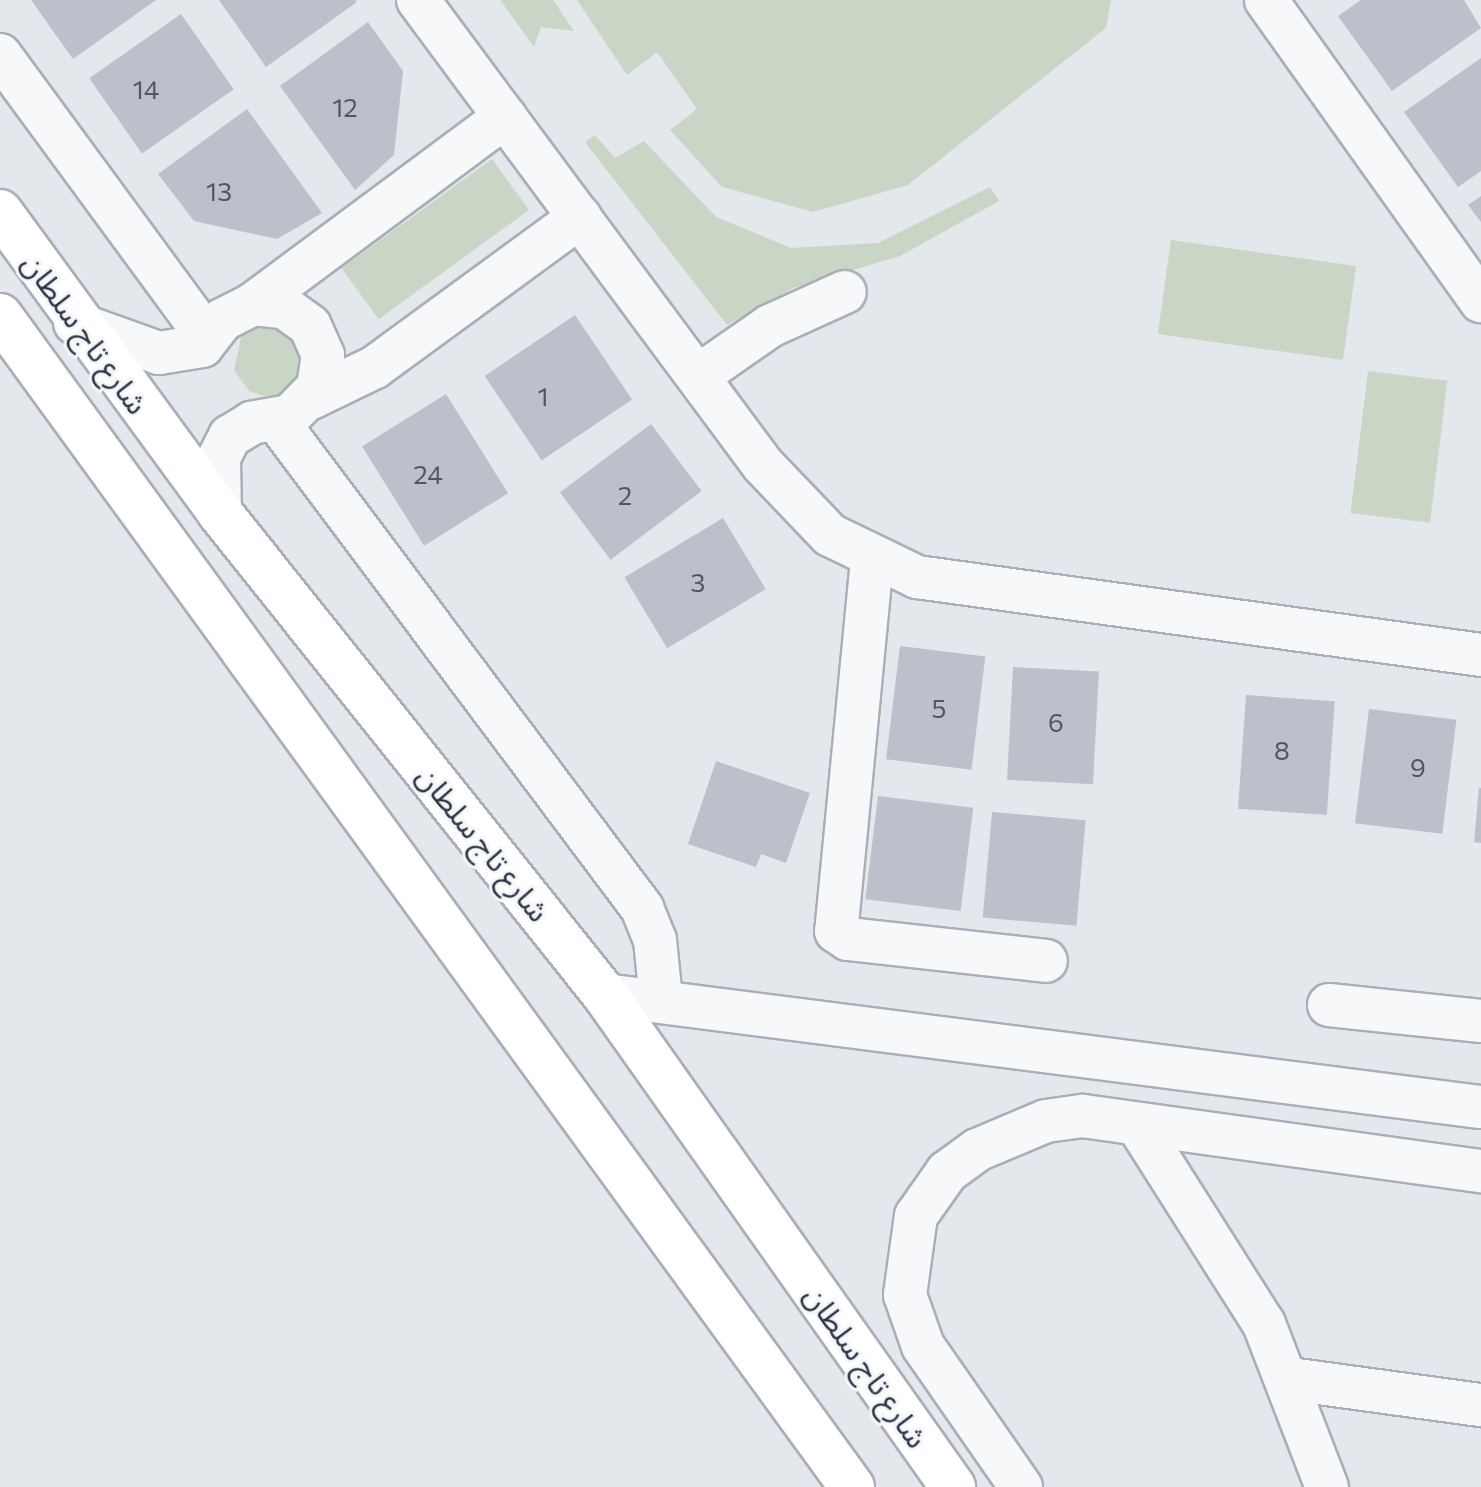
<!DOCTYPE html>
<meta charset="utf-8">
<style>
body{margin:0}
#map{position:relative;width:1481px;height:1487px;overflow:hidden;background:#e4e7ec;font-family:Commissioner,"Noto Sans Arabic",sans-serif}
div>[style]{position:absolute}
.green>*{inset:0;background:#c9d6c5;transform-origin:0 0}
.building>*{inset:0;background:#bbc0ca;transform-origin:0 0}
.roads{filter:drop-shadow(2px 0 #a9aeb7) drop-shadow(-2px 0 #a9aeb7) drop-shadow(0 2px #a9aeb7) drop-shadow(0 -2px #a9aeb7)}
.minor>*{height:42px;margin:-21px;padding:0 21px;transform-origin:21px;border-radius:21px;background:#f7f8fa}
.major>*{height:44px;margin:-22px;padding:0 22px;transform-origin:22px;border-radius:22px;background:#fff}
span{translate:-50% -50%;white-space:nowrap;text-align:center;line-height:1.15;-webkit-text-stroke:6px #f4f6f9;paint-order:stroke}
.number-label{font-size:26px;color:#4f5766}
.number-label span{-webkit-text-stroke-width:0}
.street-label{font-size:30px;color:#2b3445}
</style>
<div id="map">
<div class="green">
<i style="clip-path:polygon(500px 0,553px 0,574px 31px,541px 27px,534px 47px)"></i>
<i style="clip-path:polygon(577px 0,1111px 0,1106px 28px,908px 185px,813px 212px,722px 187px,670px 130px,697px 109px,657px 52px,627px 75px)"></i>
<i style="clip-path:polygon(595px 135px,615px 158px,644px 141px,716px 217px,791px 248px,878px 243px,990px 187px,999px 201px,900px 256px,793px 288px,727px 325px,585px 142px)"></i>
<i style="left:492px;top:159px;width:63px;height:186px;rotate:54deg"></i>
<i style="left:1171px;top:240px;width:187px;height:95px;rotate:8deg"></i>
<i style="clip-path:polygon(265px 319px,310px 342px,298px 391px,273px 399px,249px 391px,234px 370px,242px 333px)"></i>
<i style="left:1368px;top:371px;width:80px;height:143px;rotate:7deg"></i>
</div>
<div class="building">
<i style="clip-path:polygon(31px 0,156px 0,73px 59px)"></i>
<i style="clip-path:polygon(219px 0,355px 0,357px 2px,266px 67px)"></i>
<i style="clip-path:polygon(1361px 0,1464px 0,1481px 28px,1392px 91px,1338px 16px)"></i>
<i style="left:181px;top:14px;width:92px;height:112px;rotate:55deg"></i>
<i style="clip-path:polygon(368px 22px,403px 71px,394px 155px,355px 190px,280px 86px)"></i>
<i style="clip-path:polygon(1481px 58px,1481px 171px,1458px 187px,1404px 112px)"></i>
<i style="clip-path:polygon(247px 109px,322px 213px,277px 239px,194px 221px,158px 174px)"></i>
<i style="clip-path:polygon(1481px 196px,1481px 222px,1468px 205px)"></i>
<i style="left:575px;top:315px;width:102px;height:109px;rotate:56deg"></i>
<i style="left:446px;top:394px;width:117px;height:99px;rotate:58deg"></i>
<i style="left:651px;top:424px;width:84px;height:114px;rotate:53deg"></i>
<i style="left:723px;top:518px;width:83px;height:115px;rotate:59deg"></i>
<i style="left:900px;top:646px;width:86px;height:114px;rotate:7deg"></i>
<i style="left:1013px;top:667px;width:86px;height:113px;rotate:3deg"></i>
<i style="left:1246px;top:695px;width:89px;height:114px;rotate:4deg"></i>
<i style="left:1369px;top:709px;width:88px;height:115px;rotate:7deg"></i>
<i style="clip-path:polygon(716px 761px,810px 793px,786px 863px,761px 854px,756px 867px,688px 844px)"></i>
<i style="clip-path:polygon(1479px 788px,1481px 788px,1481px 843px,1474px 842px)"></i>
<i style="left:878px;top:796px;width:96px;height:104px;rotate:7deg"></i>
<i style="left:992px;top:812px;width:94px;height:106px;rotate:5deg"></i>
</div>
<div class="roads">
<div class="minor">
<i style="left:418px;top:0;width:579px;rotate:53.43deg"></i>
<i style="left:763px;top:465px;width:97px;rotate:46.3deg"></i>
<i style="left:830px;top:535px;width:97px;rotate:25.8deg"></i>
<i style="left:917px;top:577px;width:569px;rotate:7.87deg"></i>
<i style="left:1266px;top:0;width:370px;rotate:54.5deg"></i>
<i style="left:0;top:55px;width:351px;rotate:53.7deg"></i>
<i style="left:253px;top:304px;width:314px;rotate:-36.6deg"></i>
<i style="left:75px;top:323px;width:89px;rotate:19.7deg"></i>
<i style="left:159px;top:353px;width:44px;rotate:-9.2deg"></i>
<i style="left:202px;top:346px;width:33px;rotate:-52deg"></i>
<i style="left:222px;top:320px;width:35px;rotate:-27deg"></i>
<i style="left:253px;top:304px;width:31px;rotate:6deg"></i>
<i style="left:284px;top:307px;width:32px;rotate:36deg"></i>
<i style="left:310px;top:326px;width:32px;rotate:66deg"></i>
<i style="left:323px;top:355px;width:32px;rotate:99deg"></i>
<i style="left:318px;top:387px;width:40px;rotate:134deg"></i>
<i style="left:290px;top:416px;width:39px;rotate:170deg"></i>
<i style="left:252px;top:423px;width:26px;rotate:149deg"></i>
<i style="left:230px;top:436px;width:25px;rotate:117deg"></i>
<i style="left:219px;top:458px;width:55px;rotate:89deg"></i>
<i style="left:698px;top:376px;width:88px;rotate:-34.8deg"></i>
<i style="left:770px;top:326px;width:82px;rotate:-24.4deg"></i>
<i style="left:311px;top:398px;width:71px;rotate:-25.8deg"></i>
<i style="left:375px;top:367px;width:254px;rotate:-36.2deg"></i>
<i style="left:277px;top:421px;width:609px;rotate:53.15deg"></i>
<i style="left:642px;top:908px;width:35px;rotate:68deg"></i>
<i style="left:655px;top:940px;width:60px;rotate:84.3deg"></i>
<i style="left:872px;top:560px;width:373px;rotate:95.5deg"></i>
<i style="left:836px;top:931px;width:14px;rotate:34deg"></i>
<i style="left:848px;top:939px;width:199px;rotate:6.3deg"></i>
<i style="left:605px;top:995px;width:883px;rotate:7.29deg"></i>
<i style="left:1329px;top:1005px;width:153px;rotate:6deg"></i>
<i style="left:1137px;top:1124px;width:237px;rotate:57.6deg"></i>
<i style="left:1264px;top:1324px;width:175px;rotate:68.9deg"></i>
<i style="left:1290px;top:1379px;width:193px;rotate:7.8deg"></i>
<i style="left:1021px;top:1487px;width:172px;rotate:-124.8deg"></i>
<i style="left:923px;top:1346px;width:54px;rotate:-109.4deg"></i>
<i style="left:905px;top:1295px;width:80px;rotate:-82.1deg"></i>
<i style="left:916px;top:1216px;width:54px;rotate:-54.8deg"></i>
<i style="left:947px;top:1172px;width:37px;rotate:-36deg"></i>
<i style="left:977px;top:1150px;width:75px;rotate:-22.8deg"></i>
<i style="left:1046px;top:1121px;width:37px;rotate:-8deg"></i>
<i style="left:1083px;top:1116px;width:402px;rotate:7.9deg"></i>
</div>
<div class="major">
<i style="left:0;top:212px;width:373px;rotate:53.8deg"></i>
<i style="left:220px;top:513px;width:617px;rotate:51.38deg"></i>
<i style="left:605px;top:995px;width:603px;rotate:54.73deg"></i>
<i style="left:0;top:316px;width:1448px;rotate:53.96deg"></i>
</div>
</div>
<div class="number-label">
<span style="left:146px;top:89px">14</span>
<span style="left:345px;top:107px">12</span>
<span style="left:219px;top:191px">13</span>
<span style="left:543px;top:396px">1</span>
<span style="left:428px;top:474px">24</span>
<span style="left:625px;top:495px">2</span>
<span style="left:698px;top:582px">3</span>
<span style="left:939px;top:708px">5</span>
<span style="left:1056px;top:722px">6</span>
<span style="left:1282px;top:750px">8</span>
<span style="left:1418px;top:767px">9</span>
</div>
<div class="street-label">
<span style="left:86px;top:333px;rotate:54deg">شارع تاج سلطان</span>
<span style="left:484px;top:843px;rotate:51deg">شارع تاج سلطان</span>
<span style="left:867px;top:1366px;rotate:55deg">شارع تاج سلطان</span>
</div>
</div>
